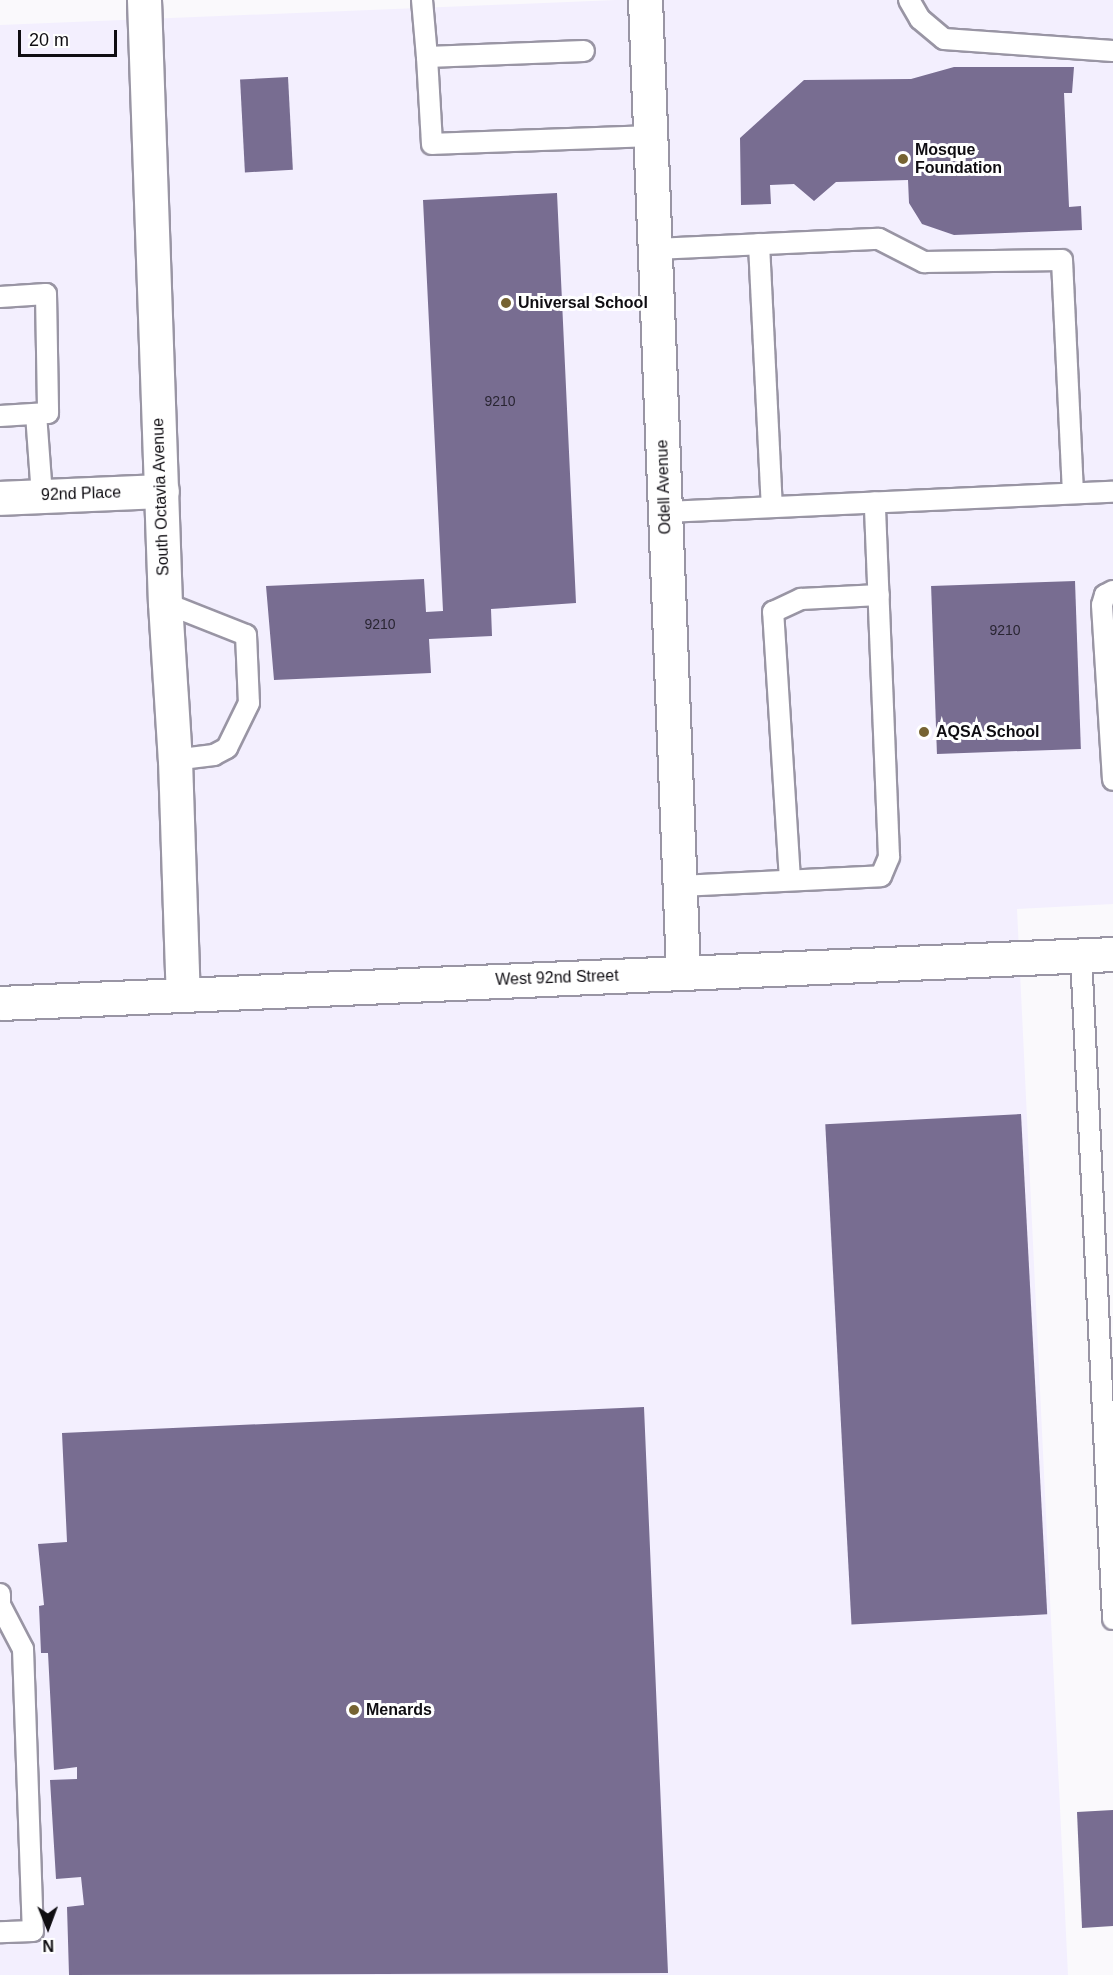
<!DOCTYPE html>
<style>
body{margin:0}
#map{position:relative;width:1113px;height:1975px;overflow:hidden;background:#faf9fc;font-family:Helvetica,sans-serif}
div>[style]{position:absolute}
.built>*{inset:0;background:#f3effe}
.building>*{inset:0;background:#786d91;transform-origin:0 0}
.roads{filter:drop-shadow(2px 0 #9995a4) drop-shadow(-2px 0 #9995a4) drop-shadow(0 2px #9995a4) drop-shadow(0 -2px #9995a4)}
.lane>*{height:20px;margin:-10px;padding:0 10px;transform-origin:10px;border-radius:10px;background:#fff}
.street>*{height:33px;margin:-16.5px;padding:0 16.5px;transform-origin:16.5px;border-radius:16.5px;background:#fff}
.dots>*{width:16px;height:16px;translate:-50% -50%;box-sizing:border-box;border:3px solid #fff;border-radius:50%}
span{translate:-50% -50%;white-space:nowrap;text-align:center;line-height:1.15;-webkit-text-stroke:6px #fff;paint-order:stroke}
.number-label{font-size:14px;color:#292532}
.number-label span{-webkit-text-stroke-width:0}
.poi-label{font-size:16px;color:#0f0d12;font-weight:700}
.left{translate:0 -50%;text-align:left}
.street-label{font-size:16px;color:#0f0d12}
.north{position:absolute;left:18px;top:1897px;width:60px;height:60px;-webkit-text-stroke:4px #fff;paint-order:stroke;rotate:179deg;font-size:16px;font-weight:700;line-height:24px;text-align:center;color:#0f0d12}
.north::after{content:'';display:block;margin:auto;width:21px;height:27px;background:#0f0d12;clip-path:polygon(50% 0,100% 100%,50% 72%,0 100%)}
.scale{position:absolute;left:18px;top:30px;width:99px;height:27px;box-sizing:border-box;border:3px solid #0f0d12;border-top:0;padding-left:8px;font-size:18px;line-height:21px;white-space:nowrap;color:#0f0d12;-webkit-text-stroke:4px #fff;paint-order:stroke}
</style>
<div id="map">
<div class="built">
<i style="clip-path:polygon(616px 0,1113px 0,1113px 904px,1017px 909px,1068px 1975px,0 1975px,0 25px)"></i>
</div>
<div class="building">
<i style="clip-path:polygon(954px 67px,1074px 67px,1072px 93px,1064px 93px,1069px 207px,1081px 206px,1082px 230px,954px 235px,922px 224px,909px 203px,908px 180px,836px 182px,814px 201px,794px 184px,770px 185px,771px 204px,741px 205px,740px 138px,804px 80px,911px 79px)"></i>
<i style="left:288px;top:77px;width:93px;height:48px;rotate:87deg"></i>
<i style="clip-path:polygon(557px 193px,576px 603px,491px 609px,492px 636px,429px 639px,431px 673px,274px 680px,266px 586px,424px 579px,426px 612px,443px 611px,423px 200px)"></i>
<i style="left:1075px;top:581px;width:168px;height:144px;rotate:88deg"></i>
<i style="left:1021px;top:1114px;width:501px;height:196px;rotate:87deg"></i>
<i style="clip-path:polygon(644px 1407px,668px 1973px,69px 1975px,67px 1907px,84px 1905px,81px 1877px,56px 1879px,50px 1780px,77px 1779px,77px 1767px,54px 1770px,48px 1653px,41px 1653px,39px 1606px,44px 1605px,38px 1544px,67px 1542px,62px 1433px)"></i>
<i style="clip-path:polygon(1113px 1810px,1113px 1926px,1082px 1928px,1077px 1812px)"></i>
</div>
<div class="roads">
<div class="lane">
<i style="left:422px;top:0;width:57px;rotate:85deg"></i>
<i style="left:427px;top:57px;width:157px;rotate:-2.2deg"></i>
<i style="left:909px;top:0;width:22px;rotate:60deg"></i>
<i style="left:920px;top:19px;width:31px;rotate:40deg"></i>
<i style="left:944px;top:39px;width:169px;rotate:4.1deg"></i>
<i style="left:427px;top:57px;width:87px;rotate:86.7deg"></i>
<i style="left:432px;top:144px;width:218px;rotate:-2.1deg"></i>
<i style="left:759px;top:244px;width:263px;rotate:87.2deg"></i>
<i style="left:655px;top:249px;width:224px;rotate:-2.6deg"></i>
<i style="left:879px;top:239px;width:51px;rotate:27.1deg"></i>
<i style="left:924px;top:262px;width:138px;rotate:-0.8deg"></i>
<i style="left:1062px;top:260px;width:233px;rotate:87.3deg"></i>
<i style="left:0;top:297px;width:46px;rotate:-3.7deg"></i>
<i style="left:46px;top:294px;width:119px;rotate:89deg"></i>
<i style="left:48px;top:413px;width:48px;rotate:176.4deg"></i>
<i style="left:36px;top:414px;width:82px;rotate:85.8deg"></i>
<i style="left:665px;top:512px;width:448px;rotate:-2.6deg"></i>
<i style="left:1113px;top:591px;width:9px;rotate:153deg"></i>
<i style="left:1105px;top:595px;width:10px;rotate:107deg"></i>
<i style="left:1102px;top:605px;width:175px;rotate:86.4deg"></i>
<i style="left:165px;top:603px;width:87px;rotate:21.6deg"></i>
<i style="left:246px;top:635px;width:68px;rotate:87.5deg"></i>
<i style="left:249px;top:703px;width:50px;rotate:116.1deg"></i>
<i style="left:227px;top:748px;width:15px;rotate:152deg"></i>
<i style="left:214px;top:755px;width:39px;rotate:173deg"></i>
<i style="left:790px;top:880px;width:269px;rotate:-93.6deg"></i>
<i style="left:773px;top:612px;width:31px;rotate:-25deg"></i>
<i style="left:801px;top:599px;width:78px;rotate:-2.9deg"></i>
<i style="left:680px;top:886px;width:201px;rotate:-2.8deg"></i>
<i style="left:881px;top:876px;width:21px;rotate:-67deg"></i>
<i style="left:889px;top:857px;width:355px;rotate:-92.3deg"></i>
<i style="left:1081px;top:955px;width:665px;rotate:87.24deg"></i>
<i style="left:0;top:1594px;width:11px;rotate:90deg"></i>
<i style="left:0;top:1605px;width:50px;rotate:62.4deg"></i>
<i style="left:23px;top:1649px;width:282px;rotate:88deg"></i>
<i style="left:33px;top:1931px;width:33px;rotate:178deg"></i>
</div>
<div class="street">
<i style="left:144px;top:0;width:603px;rotate:88.01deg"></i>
<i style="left:165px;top:603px;width:157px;rotate:86.4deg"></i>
<i style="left:175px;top:760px;width:235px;rotate:88.1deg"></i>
<i style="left:645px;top:0;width:974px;rotate:87.76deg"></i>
<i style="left:0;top:498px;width:162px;rotate:-2.5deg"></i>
<i style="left:0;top:1003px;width:1114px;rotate:-2.52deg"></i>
</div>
</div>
<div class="dots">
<i style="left:903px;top:159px;background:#766332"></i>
<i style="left:506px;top:303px;background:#766332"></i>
<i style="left:924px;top:732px;background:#766332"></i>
<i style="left:354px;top:1710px;background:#766332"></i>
</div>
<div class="number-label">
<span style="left:500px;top:401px">9210</span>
<span style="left:380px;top:624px">9210</span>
<span style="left:1005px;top:630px">9210</span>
</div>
<div class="poi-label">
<span class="left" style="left:915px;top:159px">Mosque<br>Foundation</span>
<span class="left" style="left:518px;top:303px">Universal School</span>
<span class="left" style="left:936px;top:732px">AQSA School</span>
<span class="left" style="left:366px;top:1710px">Menards</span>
</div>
<div class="street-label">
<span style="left:664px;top:487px;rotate:-92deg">Odell Avenue</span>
<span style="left:81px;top:494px;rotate:-2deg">92nd Place</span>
<span style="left:161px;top:497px;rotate:-92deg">South Octavia Avenue</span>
<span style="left:557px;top:978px;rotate:-2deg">West 92nd Street</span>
</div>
<div class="north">N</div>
<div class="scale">20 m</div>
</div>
